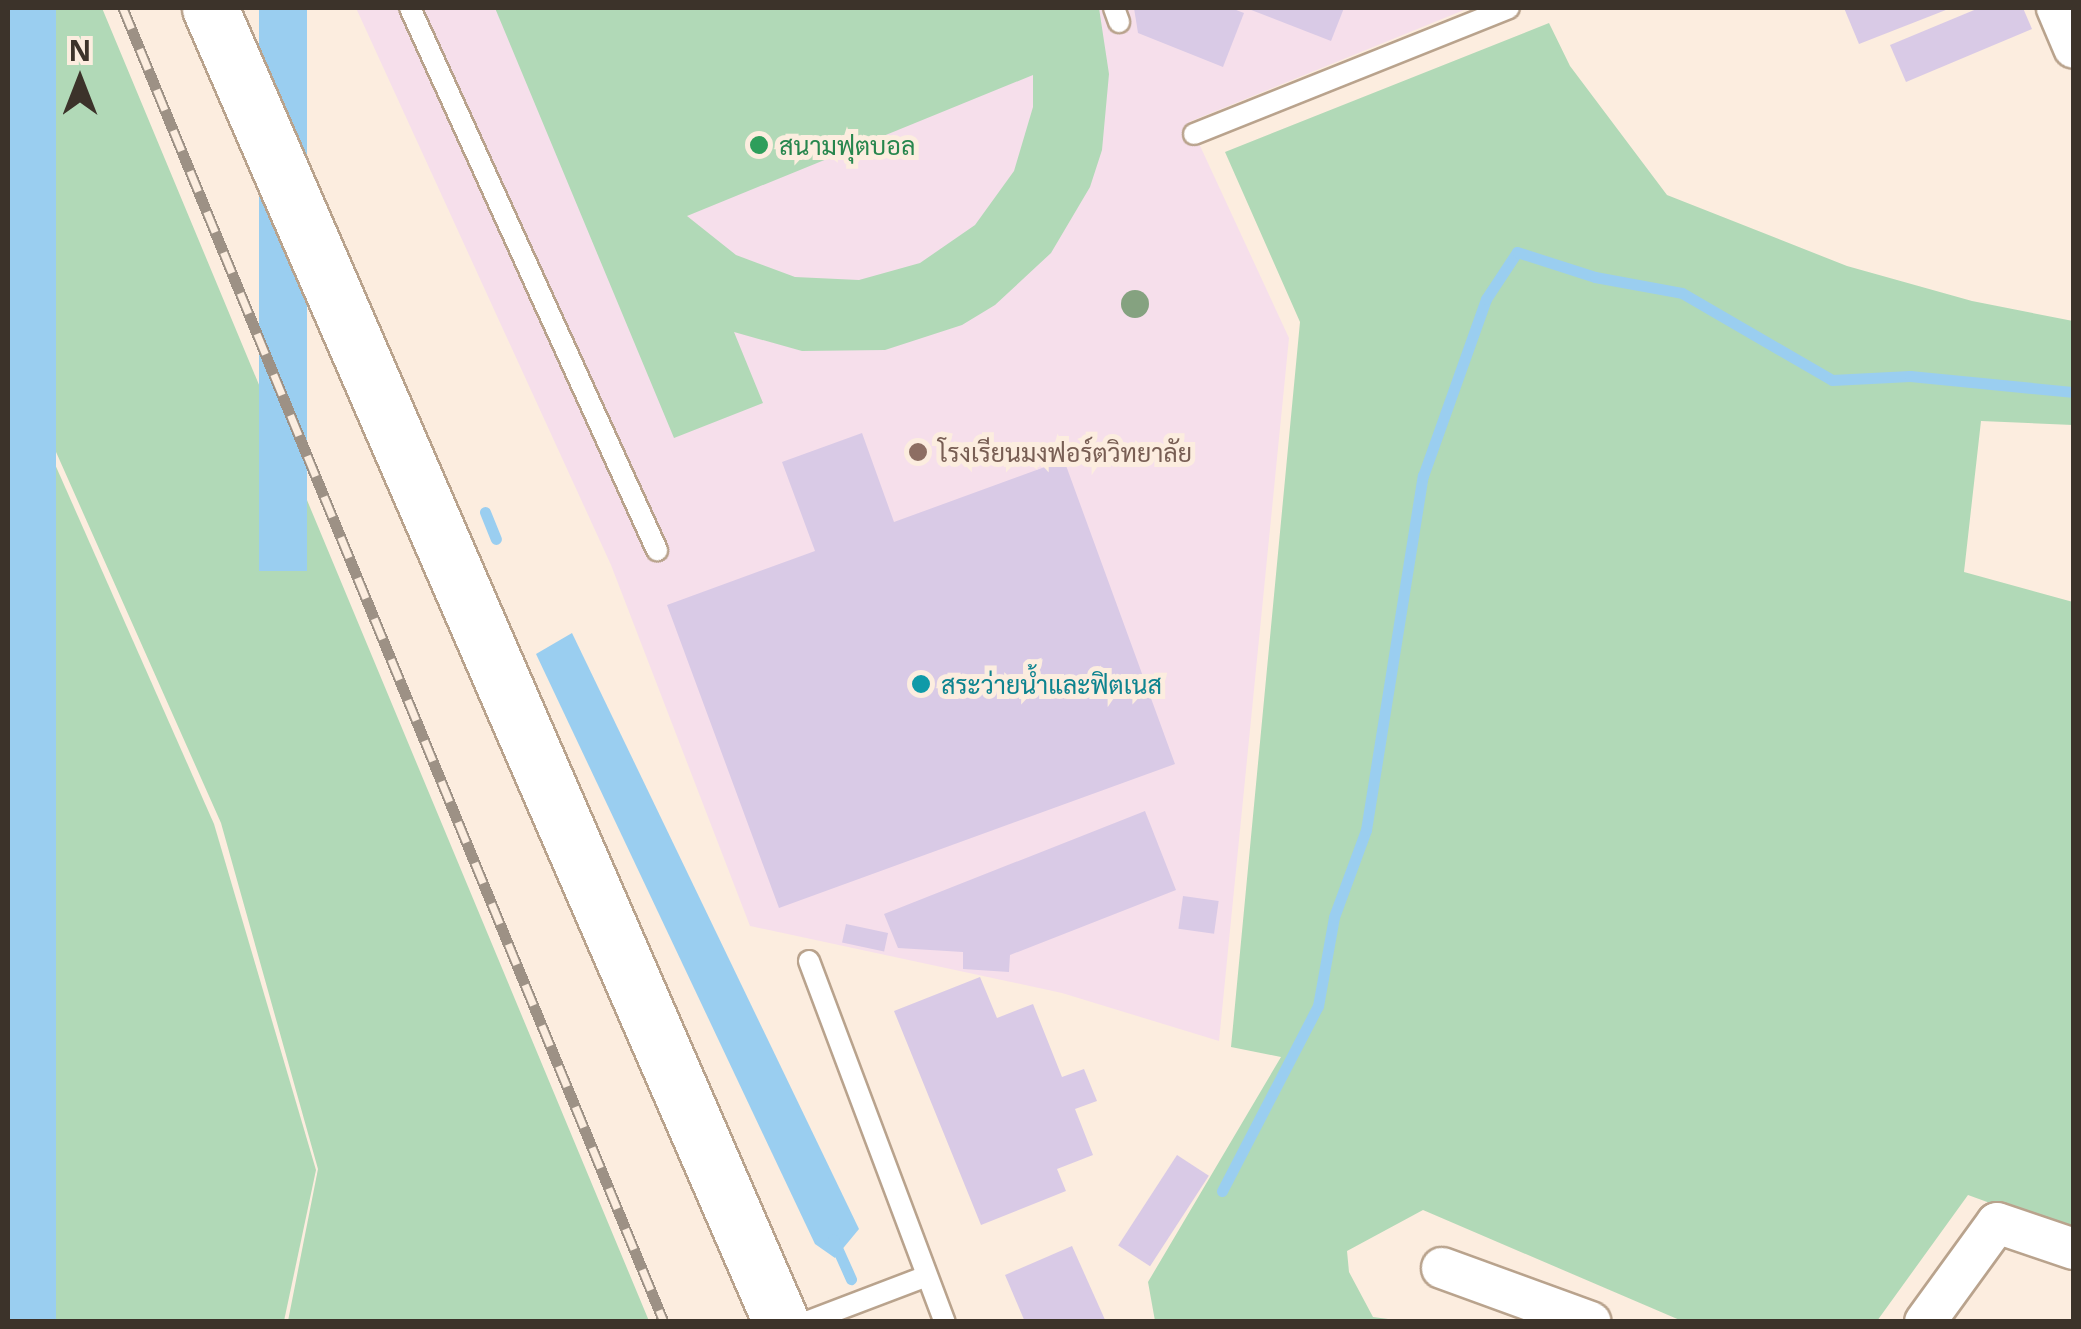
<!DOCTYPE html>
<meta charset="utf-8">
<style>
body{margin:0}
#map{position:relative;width:2081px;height:1329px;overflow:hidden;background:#fceddf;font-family:"Noto Sans",Sarabun,sans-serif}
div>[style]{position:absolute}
.education>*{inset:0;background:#f6dfeb}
.green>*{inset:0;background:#b1d9b7}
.water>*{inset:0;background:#9acef0;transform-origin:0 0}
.stream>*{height:11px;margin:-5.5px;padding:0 5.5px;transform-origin:5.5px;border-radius:5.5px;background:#9acef0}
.building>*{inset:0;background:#d9cae6;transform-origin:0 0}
.roads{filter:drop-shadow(2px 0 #b9a38d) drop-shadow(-2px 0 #b9a38d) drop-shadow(0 2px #b9a38d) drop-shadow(0 -2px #b9a38d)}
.service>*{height:20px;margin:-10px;padding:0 10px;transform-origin:10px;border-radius:10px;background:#fff}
.minor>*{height:40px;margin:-20px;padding:0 20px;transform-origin:20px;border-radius:20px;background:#fff}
.secondary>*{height:55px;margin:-27.5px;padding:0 27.5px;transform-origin:27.5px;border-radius:27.5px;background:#fff}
.rail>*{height:11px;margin-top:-5.5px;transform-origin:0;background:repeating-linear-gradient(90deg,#fceddf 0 22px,#9d9185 0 44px);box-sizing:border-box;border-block:2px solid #9d9185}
.trees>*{width:28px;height:28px;margin:-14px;border-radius:50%;background:#85a280}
.dots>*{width:28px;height:28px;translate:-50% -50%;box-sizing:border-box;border:5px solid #fceddf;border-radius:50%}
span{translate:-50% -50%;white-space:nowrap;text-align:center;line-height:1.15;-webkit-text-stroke:10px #fceddf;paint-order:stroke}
.leisure-label{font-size:25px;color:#27864d}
.left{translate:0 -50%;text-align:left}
.education-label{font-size:25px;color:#785e54}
.culture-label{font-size:25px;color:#0d838f}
.frame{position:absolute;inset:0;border:10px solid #3c332a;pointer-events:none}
.north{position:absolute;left:30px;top:30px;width:100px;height:100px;-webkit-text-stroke:8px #fceddf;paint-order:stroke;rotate:0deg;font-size:28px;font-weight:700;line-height:40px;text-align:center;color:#3c332a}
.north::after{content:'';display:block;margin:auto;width:35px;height:45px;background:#3c332a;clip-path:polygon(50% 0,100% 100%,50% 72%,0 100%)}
</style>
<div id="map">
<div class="education">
<i style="clip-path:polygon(356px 8px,1469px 8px,1189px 122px,1289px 338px,1219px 1041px,1062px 993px,750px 926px,611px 565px)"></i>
</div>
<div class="green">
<i style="clip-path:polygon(8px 8px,102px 8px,649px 1321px,288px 1321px,318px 1169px,221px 823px,8px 344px)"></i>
<i style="clip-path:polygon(evenodd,495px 8px,1099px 8px,1109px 74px,1102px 150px,1090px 187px,1051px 253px,995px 305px,962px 325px,885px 350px,802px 351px,734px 332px,763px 403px,674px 438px,495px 8px,1033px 75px,1033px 107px,1014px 171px,975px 225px,920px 263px,859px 280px,795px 277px,736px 255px,687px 216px,1033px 75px)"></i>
<i style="clip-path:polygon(1549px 23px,1570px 66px,1667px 195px,1847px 266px,1972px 301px,2073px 321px,2073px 425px,1981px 421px,1964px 572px,2073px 602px,2073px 1233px,1968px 1195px,1877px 1321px,1682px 1321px,1423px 1210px,1347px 1251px,1349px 1272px,1373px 1317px,1403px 1321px,1155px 1321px,1148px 1282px,1281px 1057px,1231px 1047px,1300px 322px,1225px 152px)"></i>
<i style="clip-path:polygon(8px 358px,214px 824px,316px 1170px,284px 1321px,8px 1321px)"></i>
</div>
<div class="water">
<i style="left:8px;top:8px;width:48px;height:1419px"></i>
<i style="left:259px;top:8px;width:48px;height:563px"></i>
<i style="clip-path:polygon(572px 633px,859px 1229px,835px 1258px,815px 1244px,536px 654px)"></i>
</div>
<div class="stream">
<i style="left:485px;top:512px;width:29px;rotate:68deg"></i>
<i style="left:1222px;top:1191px;width:208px;rotate:-62.6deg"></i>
<i style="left:1318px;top:1006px;width:90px;rotate:-79.8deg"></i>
<i style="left:1334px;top:917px;width:93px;rotate:-69.8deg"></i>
<i style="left:1366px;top:830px;width:359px;rotate:-80.9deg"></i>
<i style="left:1423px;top:476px;width:188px;rotate:-70.4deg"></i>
<i style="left:1486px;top:299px;width:56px;rotate:-56.6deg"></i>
<i style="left:1517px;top:252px;width:82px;rotate:17.8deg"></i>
<i style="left:1595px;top:277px;width:88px;rotate:10.4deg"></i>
<i style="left:1682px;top:293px;width:173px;rotate:30.1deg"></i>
<i style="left:1832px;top:380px;width:78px;rotate:-2.9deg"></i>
<i style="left:1910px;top:376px;width:165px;rotate:5.6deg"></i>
<i style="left:833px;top:1239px;width:44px;rotate:65.8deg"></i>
</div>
<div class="building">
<i style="clip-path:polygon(1134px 8px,1231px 8px,1244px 13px,1223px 67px,1138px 33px)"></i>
<i style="clip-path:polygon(1246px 8px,1344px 8px,1331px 41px)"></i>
<i style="clip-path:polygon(1844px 8px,1951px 8px,1859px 44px)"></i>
<i style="clip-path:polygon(1979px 8px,2023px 8px,2032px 29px,1906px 82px,1890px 45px)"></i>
<i style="clip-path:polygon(862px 433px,894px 522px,1064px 460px,1175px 764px,779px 908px,667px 605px,815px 551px,782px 462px)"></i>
<i style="clip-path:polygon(1145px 811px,1176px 890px,1010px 955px,1009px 972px,963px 969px,963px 952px,898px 948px,884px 914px)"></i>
<i style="left:1183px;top:896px;width:36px;height:33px;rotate:8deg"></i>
<i style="left:846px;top:924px;width:43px;height:19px;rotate:12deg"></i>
<i style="clip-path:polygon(980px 977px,997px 1018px,1033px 1004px,1062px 1077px,1084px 1069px,1097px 1101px,1075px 1109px,1093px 1155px,1057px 1169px,1066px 1191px,981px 1225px,894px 1011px)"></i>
<i style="left:1177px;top:1155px;width:38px;height:108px;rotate:33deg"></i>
<i style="clip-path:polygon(1072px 1246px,1106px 1322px,1025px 1322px,1005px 1275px)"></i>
</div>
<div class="roads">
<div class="service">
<i style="left:410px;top:8px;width:596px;rotate:65.5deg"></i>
<i style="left:1114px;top:8px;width:15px;rotate:70deg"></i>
<i style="left:1194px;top:134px;width:339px;rotate:-21.8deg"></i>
<i style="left:809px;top:961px;width:386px;rotate:69.4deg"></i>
<i style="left:806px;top:1322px;width:129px;rotate:-20.8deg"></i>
</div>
<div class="minor">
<i style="left:2057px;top:8px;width:43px;rotate:67deg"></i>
<i style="left:1442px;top:1268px;width:158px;rotate:20deg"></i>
<i style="left:1925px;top:1322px;width:122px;rotate:-54deg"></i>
<i style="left:1997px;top:1223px;width:81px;rotate:18.7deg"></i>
</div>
<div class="secondary">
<i style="left:210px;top:8px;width:1433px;rotate:66.51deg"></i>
</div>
</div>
<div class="rail">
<i style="left:123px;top:8px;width:1421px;rotate:67.62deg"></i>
</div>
<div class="trees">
<i style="left:1135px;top:304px"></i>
</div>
<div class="dots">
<i style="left:759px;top:145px;background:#2e9e5b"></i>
<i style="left:918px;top:452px;background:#8d6e63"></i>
<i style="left:921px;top:684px;background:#0f9aa8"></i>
</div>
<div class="leisure-label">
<span class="left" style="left:779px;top:145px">สนามฟุตบอล</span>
</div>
<div class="education-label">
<span class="left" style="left:938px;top:452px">โรงเรียนมงฟอร์ตวิทยาลัย</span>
</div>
<div class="culture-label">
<span class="left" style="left:941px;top:684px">สระว่ายน้ำและฟิตเนส</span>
</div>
<div class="frame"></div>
<div class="north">N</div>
</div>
